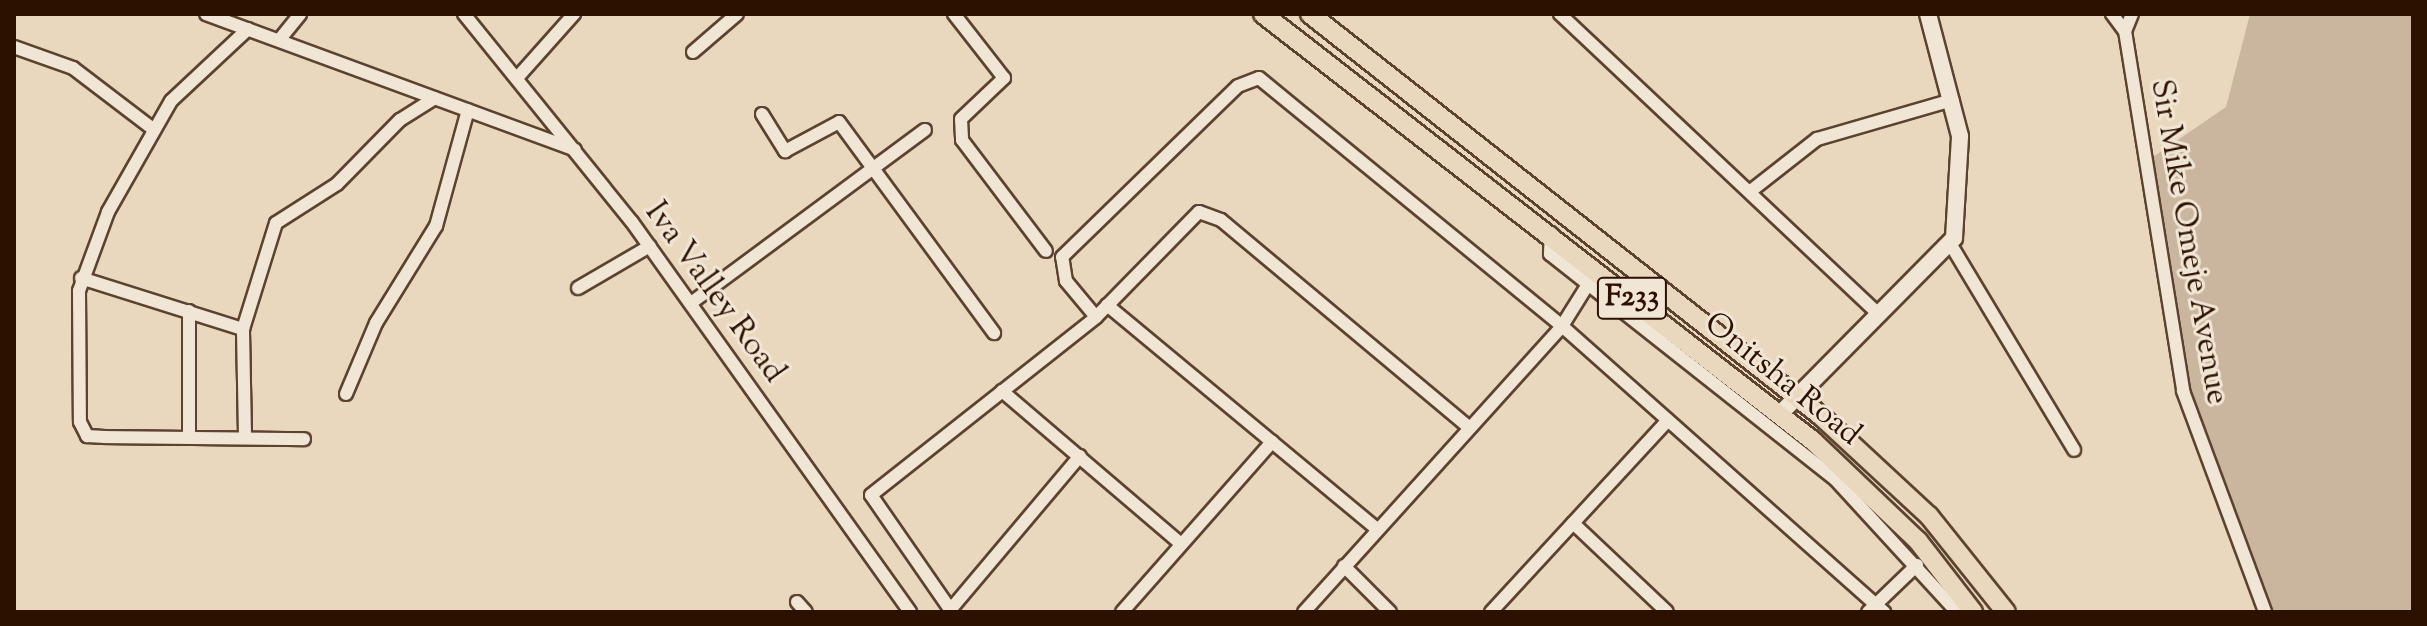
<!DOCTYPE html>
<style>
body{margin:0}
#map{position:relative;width:2427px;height:626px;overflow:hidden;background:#ead8be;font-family:"Sorts Mill Goudy",serif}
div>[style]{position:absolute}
.green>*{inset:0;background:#cab69e}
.roads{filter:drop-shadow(2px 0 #5c4330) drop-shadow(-2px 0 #5c4330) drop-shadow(0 2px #5c4330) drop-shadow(0 -2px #5c4330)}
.minor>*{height:12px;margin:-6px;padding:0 6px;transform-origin:6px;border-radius:6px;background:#f1e6d5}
.secondary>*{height:16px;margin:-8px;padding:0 8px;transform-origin:8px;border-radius:8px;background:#f1e6d5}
.primary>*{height:18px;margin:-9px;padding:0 9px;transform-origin:9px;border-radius:9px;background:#ead8be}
span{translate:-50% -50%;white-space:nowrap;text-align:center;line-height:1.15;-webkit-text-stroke:6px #f1e6d5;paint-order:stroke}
.shield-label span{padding:2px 6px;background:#f1e6d5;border:2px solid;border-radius:6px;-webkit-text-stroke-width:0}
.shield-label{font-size:30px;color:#2c1100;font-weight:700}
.street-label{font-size:32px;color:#2c1100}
.frame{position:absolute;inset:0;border:16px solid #2c1100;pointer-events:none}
</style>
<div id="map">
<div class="green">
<i style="clip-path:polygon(2250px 14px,2413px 14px,2413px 612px,2266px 612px,2187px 408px,2147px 161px,2226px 107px)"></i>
</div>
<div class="roads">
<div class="minor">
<i style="left:206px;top:14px;width:393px;rotate:20.2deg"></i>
<i style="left:464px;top:14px;width:267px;rotate:51.1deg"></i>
<i style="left:632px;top:222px;width:479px;rotate:54.5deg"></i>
<i style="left:954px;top:14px;width:81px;rotate:52deg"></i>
<i style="left:1004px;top:78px;width:59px;rotate:136.4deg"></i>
<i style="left:961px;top:119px;width:21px;rotate:87deg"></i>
<i style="left:962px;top:140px;width:139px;rotate:52.9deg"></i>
<i style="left:1560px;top:14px;width:437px;rotate:43.3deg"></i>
<i style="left:2112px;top:14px;width:21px;rotate:53deg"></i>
<i style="left:2132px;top:14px;width:18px;rotate:112deg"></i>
<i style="left:2125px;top:31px;width:365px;rotate:80.8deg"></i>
<i style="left:2183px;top:391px;width:236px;rotate:69.6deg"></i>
<i style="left:248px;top:29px;width:105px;rotate:136.9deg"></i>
<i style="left:171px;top:101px;width:128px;rotate:119.6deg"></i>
<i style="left:108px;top:212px;width:84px;rotate:110.2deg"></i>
<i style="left:79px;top:291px;width:131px;rotate:89.6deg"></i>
<i style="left:80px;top:422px;width:16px;rotate:63deg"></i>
<i style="left:87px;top:436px;width:18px;rotate:3deg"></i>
<i style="left:105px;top:437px;width:199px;rotate:0.6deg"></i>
<i style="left:280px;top:39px;width:32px;rotate:-51deg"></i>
<i style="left:14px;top:47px;width:63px;rotate:19.6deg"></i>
<i style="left:73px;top:68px;width:101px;rotate:37.3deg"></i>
<i style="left:693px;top:52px;width:58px;rotate:-40.8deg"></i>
<i style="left:517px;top:78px;width:86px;rotate:-48.3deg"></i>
<i style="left:762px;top:114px;width:44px;rotate:58.1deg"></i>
<i style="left:785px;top:151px;width:61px;rotate:-28.2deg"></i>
<i style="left:839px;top:122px;width:262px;rotate:53.7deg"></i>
<i style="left:1752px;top:190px;width:83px;rotate:-38.1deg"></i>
<i style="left:1817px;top:139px;width:141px;rotate:-16.1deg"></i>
<i style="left:1551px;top:233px;width:21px;rotate:93deg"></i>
<i style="left:1550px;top:254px;width:365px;rotate:38.3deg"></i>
<i style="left:1836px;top:480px;width:179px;rotate:47.5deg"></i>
<i style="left:1951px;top:245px;width:239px;rotate:59deg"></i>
<i style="left:81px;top:278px;width:170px;rotate:17.5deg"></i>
<i style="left:578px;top:288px;width:83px;rotate:-30.3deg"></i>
<i style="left:691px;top:303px;width:291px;rotate:-36.5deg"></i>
<i style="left:1107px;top:305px;width:351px;rotate:39.7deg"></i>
<i style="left:1096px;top:317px;width:47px;rotate:-129.8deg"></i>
<i style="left:1066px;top:281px;width:24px;rotate:-99deg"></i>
<i style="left:1062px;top:257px;width:245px;rotate:-44.2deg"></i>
<i style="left:1238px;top:86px;width:22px;rotate:-21deg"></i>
<i style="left:1259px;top:78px;width:392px;rotate:39.3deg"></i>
<i style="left:1562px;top:326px;width:431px;rotate:41.6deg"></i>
<i style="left:1002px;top:391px;width:234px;rotate:40.5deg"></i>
<i style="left:346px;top:394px;width:77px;rotate:-67.1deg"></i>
<i style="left:376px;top:323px;width:114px;rotate:-58.3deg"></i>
<i style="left:436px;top:226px;width:120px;rotate:-74.6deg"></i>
<i style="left:245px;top:435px;width:106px;rotate:-91.1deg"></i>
<i style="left:243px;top:329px;width:111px;rotate:-72.7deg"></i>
<i style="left:276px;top:223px;width:72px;rotate:-32.6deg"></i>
<i style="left:337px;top:184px;width:90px;rotate:-45.5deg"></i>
<i style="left:400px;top:120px;width:41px;rotate:-32.2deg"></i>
<i style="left:189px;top:436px;width:125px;rotate:-90deg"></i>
<i style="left:1573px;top:523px;width:129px;rotate:43.4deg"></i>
<i style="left:1344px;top:566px;width:65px;rotate:45deg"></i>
<i style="left:797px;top:602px;width:13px;rotate:48deg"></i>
<i style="left:951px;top:609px;width:200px;rotate:-49.9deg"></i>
<i style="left:952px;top:612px;width:142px;rotate:-124.7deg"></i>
<i style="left:871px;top:495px;width:287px;rotate:-38.3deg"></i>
<i style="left:1096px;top:317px;width:147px;rotate:-45.6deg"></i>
<i style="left:1199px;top:212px;width:23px;rotate:20deg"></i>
<i style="left:1221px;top:220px;width:324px;rotate:39.9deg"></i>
<i style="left:1122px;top:612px;width:227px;rotate:-48.6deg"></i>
<i style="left:1304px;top:612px;width:385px;rotate:-47.9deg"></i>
<i style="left:1562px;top:326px;width:47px;rotate:-58deg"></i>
<i style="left:1491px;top:612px;width:260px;rotate:-47.3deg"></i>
<i style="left:1868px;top:612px;width:68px;rotate:-43.8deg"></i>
</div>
<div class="secondary">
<i style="left:1780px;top:414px;width:247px;rotate:-45.3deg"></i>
<i style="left:1954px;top:238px;width:102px;rotate:-86.6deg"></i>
<i style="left:1960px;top:136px;width:126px;rotate:-104.7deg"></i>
</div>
<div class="primary">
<i style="left:1263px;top:14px;width:696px;rotate:37.82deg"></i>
<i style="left:1813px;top:441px;width:145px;rotate:43.6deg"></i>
<i style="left:1918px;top:541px;width:90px;rotate:52.2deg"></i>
<i style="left:1310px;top:14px;width:650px;rotate:38.19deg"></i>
<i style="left:1821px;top:416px;width:147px;rotate:42.8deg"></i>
<i style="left:1929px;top:516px;width:123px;rotate:51.3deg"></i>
</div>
</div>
<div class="shield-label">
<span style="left:1632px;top:298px">F233</span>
</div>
<div class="street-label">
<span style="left:2188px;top:242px;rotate:80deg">Sir Mike Omeje Avenue</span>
<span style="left:714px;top:293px;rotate:54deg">Iva Valley Road</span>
<span style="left:1782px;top:380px;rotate:39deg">Onitsha Road</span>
</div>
<div class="frame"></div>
</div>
